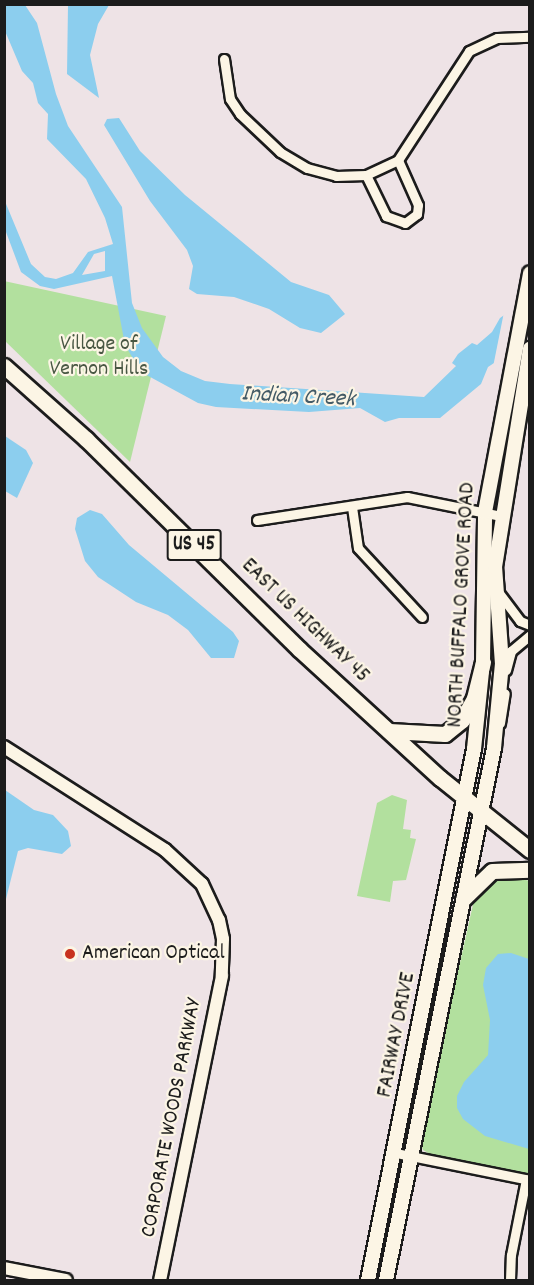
<!DOCTYPE html>
<style>
body{margin:0}
#map{position:relative;width:534px;height:1285px;overflow:hidden;background:#eee3e6;font-family:Dekko,sans-serif}
div>[style]{position:absolute}
.green>*{inset:0;background:#b2e09e}
.water>*{inset:0;background:#8cceee}
.pier>*{inset:0;background:#eee3e6}
.roads{filter:drop-shadow(2px 0 #1c1c1c) drop-shadow(-2px 0 #1c1c1c) drop-shadow(0 2px #1c1c1c) drop-shadow(0 -2px #1c1c1c)}
.minor>*{height:9px;margin:-4.5px;padding:0 4.5px;transform-origin:4.5px;border-radius:4.5px;background:#fcf5e5}
.tertiary>*{height:12px;margin:-6px;padding:0 6px;transform-origin:6px;border-radius:6px;background:#fcf5e5}
.secondary>*{height:14px;margin:-7px;padding:0 7px;transform-origin:7px;border-radius:7px;background:#fcf5e5}
.primary>*{height:15px;margin:-7.5px;padding:0 7.5px;transform-origin:7.5px;border-radius:7.5px;background:#fcf5e5}
.dots>*{width:16px;height:16px;translate:-50% -50%;box-sizing:border-box;border:3px solid #fcf5e5;border-radius:50%}
span{translate:-50% -50%;white-space:nowrap;text-align:center;line-height:1.15;-webkit-text-stroke:4.5px #fcf5e5;paint-order:stroke}
.shield-label span{padding:2px 4px;background:#fcf5e5;border:2px solid;border-radius:4px;-webkit-text-stroke-width:0}
.shield-label{font-size:21px;color:#1c1c1c;font-weight:700}
.park-label{font-size:22px;color:#495743}
.street-label{font-size:22px;color:#1c1c1c}
.poi-label{font-size:22px;color:#1c1c1c}
.left{translate:0 -50%;text-align:left}
.water-label{font-size:24px;color:#435a66;font-style:italic}
.frame{position:absolute;inset:0;border:6px solid #1c1c1c;pointer-events:none}
</style>
<div id="map">
<div class="green">
<i style="clip-path:polygon(4px 281px,166px 316px,130px 462px,5px 341px)"></i>
<i style="clip-path:polygon(392px 795px,407px 800px,403px 829px,411px 830px,410px 838px,416px 839px,406px 880px,393px 881px,390px 902px,357px 896px,377px 803px)"></i>
<i style="clip-path:polygon(507px 876px,530px 881px,529px 1175px,432px 1155px,423px 1150px,420px 1141px,474px 900px,491px 882px)"></i>
</div>
<div class="water">
<i style="clip-path:polygon(evenodd,5px 5px,25px 5px,37px 23px,56px 94px,68px 126px,122px 207px,132px 303px,142px 328px,163px 357px,181px 371px,205px 381px,230px 384px,424px 397px,456px 366px,452px 363px,458px 354px,472px 343px,477px 345px,492px 332px,500px 318px,529px 298px,529px 340px,488px 367px,481px 384px,440px 418px,399px 418px,385px 422px,360px 408px,309px 412px,216px 407px,198px 403px,141px 372px,125px 345px,112px 276px,54px 289px,40px 286px,21px 272px,6px 232px,4px 199px,31px 264px,45px 277px,56px 279px,73px 273px,88px 252px,113px 244px,105px 218px,86px 179px,47px 139px,48px 114px,38px 103px,33px 83px,22px 71px,5px 31px,5px 5px,105px 251px,105px 271px,82px 275px,94px 254px,105px 251px)"></i>
<i style="clip-path:polygon(68px 5px,109px 5px,98px 24px,90px 55px,99px 98px,67px 74px)"></i>
<i style="clip-path:polygon(119px 118px,140px 151px,185px 195px,291px 282px,329px 295px,345px 314px,321px 333px,300px 328px,269px 309px,234px 297px,197px 294px,189px 289px,193px 266px,187px 250px,150px 201px,104px 125px,107px 119px)"></i>
<i style="clip-path:polygon(5px 436px,26px 450px,33px 463px,17px 498px,5px 491px)"></i>
<i style="clip-path:polygon(90px 510px,102px 514px,129px 545px,233px 632px,239px 641px,234px 658px,211px 658px,188px 630px,168px 615px,136px 602px,98px 577px,85px 561px,75px 529px,77px 518px)"></i>
<i style="clip-path:polygon(5px 790px,34px 810px,53px 815px,68px 831px,71px 846px,62px 854px,28px 848px,18px 851px,5px 903px)"></i>
<i style="clip-path:polygon(511px 953px,529px 959px,529px 1149px,485px 1136px,463px 1119px,457px 1108px,457px 1096px,464px 1082px,488px 1055px,490px 1020px,483px 985px,486px 968px,498px 954px)"></i>
</div>
<div class="pier">
<i style="clip-path:polygon(530px 295px,530px 343px,493px 367px,504px 312px)"></i>
</div>
<div class="roads">
<div class="minor">
<i style="left:224px;top:59px;width:40px;rotate:81.5deg"></i>
<i style="left:230px;top:99px;width:18px;rotate:56deg"></i>
<i style="left:240px;top:114px;width:55px;rotate:43.5deg"></i>
<i style="left:280px;top:152px;width:31px;rotate:31deg"></i>
<i style="left:307px;top:168px;width:30px;rotate:15deg"></i>
<i style="left:336px;top:176px;width:30px;rotate:-2deg"></i>
<i style="left:366px;top:175px;width:35px;rotate:-25deg"></i>
<i style="left:398px;top:160px;width:130px;rotate:-56.9deg"></i>
<i style="left:469px;top:51px;width:31px;rotate:-25deg"></i>
<i style="left:497px;top:38px;width:33px;rotate:-2deg"></i>
<i style="left:366px;top:175px;width:46px;rotate:64deg"></i>
<i style="left:386px;top:216px;width:20px;rotate:20deg"></i>
<i style="left:405px;top:223px;width:15px;rotate:-37deg"></i>
<i style="left:417px;top:214px;width:9px;rotate:-84deg"></i>
<i style="left:418px;top:205px;width:49px;rotate:-114deg"></i>
<i style="left:352px;top:507px;width:41px;rotate:81.7deg"></i>
<i style="left:358px;top:548px;width:94px;rotate:47.2deg"></i>
<i style="left:257px;top:520px;width:152px;rotate:-8.7deg"></i>
<i style="left:407px;top:497px;width:96px;rotate:11.4deg"></i>
<i style="left:499px;top:593px;width:35px;rotate:53deg"></i>
<i style="left:520px;top:621px;width:11px;rotate:22deg"></i>
<i style="left:506px;top:670px;width:20px;rotate:-75deg"></i>
<i style="left:511px;top:651px;width:25px;rotate:-40deg"></i>
<i style="left:500px;top:723px;width:30px;rotate:-81deg"></i>
<i style="left:396px;top:1153px;width:137px;rotate:11.4deg"></i>
<i style="left:510px;top:1280px;width:25px;rotate:-88deg"></i>
<i style="left:511px;top:1255px;width:77px;rotate:-78.8deg"></i>
</div>
<div class="tertiary">
<i style="left:4px;top:747px;width:191px;rotate:32.6deg"></i>
<i style="left:165px;top:850px;width:50px;rotate:42.6deg"></i>
<i style="left:202px;top:884px;width:40px;rotate:65deg"></i>
<i style="left:219px;top:920px;width:19px;rotate:78deg"></i>
<i style="left:223px;top:939px;width:37px;rotate:92deg"></i>
<i style="left:222px;top:976px;width:310px;rotate:101.5deg"></i>
<i style="left:4px;top:1268px;width:63px;rotate:11deg"></i>
</div>
<div class="secondary">
<i style="left:368px;top:1280px;width:541px;rotate:-78.71deg"></i>
<i style="left:474px;top:749px;width:87px;rotate:-84.1deg"></i>
<i style="left:483px;top:662px;width:150px;rotate:-89.2deg"></i>
<i style="left:485px;top:512px;width:243px;rotate:-79.3deg"></i>
<i style="left:386px;top:1280px;width:543px;rotate:-78.52deg"></i>
<i style="left:494px;top:748px;width:84px;rotate:-84.6deg"></i>
<i style="left:502px;top:664px;width:97px;rotate:-94.1deg"></i>
<i style="left:495px;top:567px;width:221px;rotate:-80.9deg"></i>
</div>
<div class="primary">
<i style="left:4px;top:366px;width:110px;rotate:41.7deg"></i>
<i style="left:86px;top:439px;width:299px;rotate:44.6deg"></i>
<i style="left:299px;top:649px;width:191px;rotate:42.5deg"></i>
<i style="left:440px;top:778px;width:115px;rotate:38.7deg"></i>
<i style="left:389px;top:731px;width:56px;rotate:3.1deg"></i>
<i style="left:445px;top:734px;width:22px;rotate:-39deg"></i>
<i style="left:462px;top:720px;width:25px;rotate:-61deg"></i>
<i style="left:474px;top:698px;width:37px;rotate:-76deg"></i>
<i style="left:463px;top:899px;width:40px;rotate:-44deg"></i>
<i style="left:492px;top:871px;width:38px;rotate:-2deg"></i>
</div>
</div>
<div class="dots">
<i style="left:70px;top:954px;background:#c8321e"></i>
</div>
<div class="shield-label">
<span style="left:194px;top:545px">US 45</span>
</div>
<div class="park-label">
<span style="left:99px;top:357px">Village of<br>Vernon Hills</span>
</div>
<div class="street-label">
<span style="left:462px;top:605px;rotate:-87deg">NORTH BUFFALO GROVE ROAD</span>
<span style="left:305px;top:621px;rotate:44deg">EAST US HIGHWAY 45</span>
<span style="left:397px;top:1035px;rotate:-79deg">FAIRWAY DRIVE</span>
<span style="left:172px;top:1118px;rotate:-79deg">CORPORATE WOODS PARKWAY</span>
</div>
<div class="poi-label">
<span class="left" style="left:82px;top:954px">American Optical</span>
</div>
<div class="water-label">
<span style="left:298px;top:398px;rotate:3deg">Indian Creek</span>
</div>
<div class="frame"></div>
</div>
